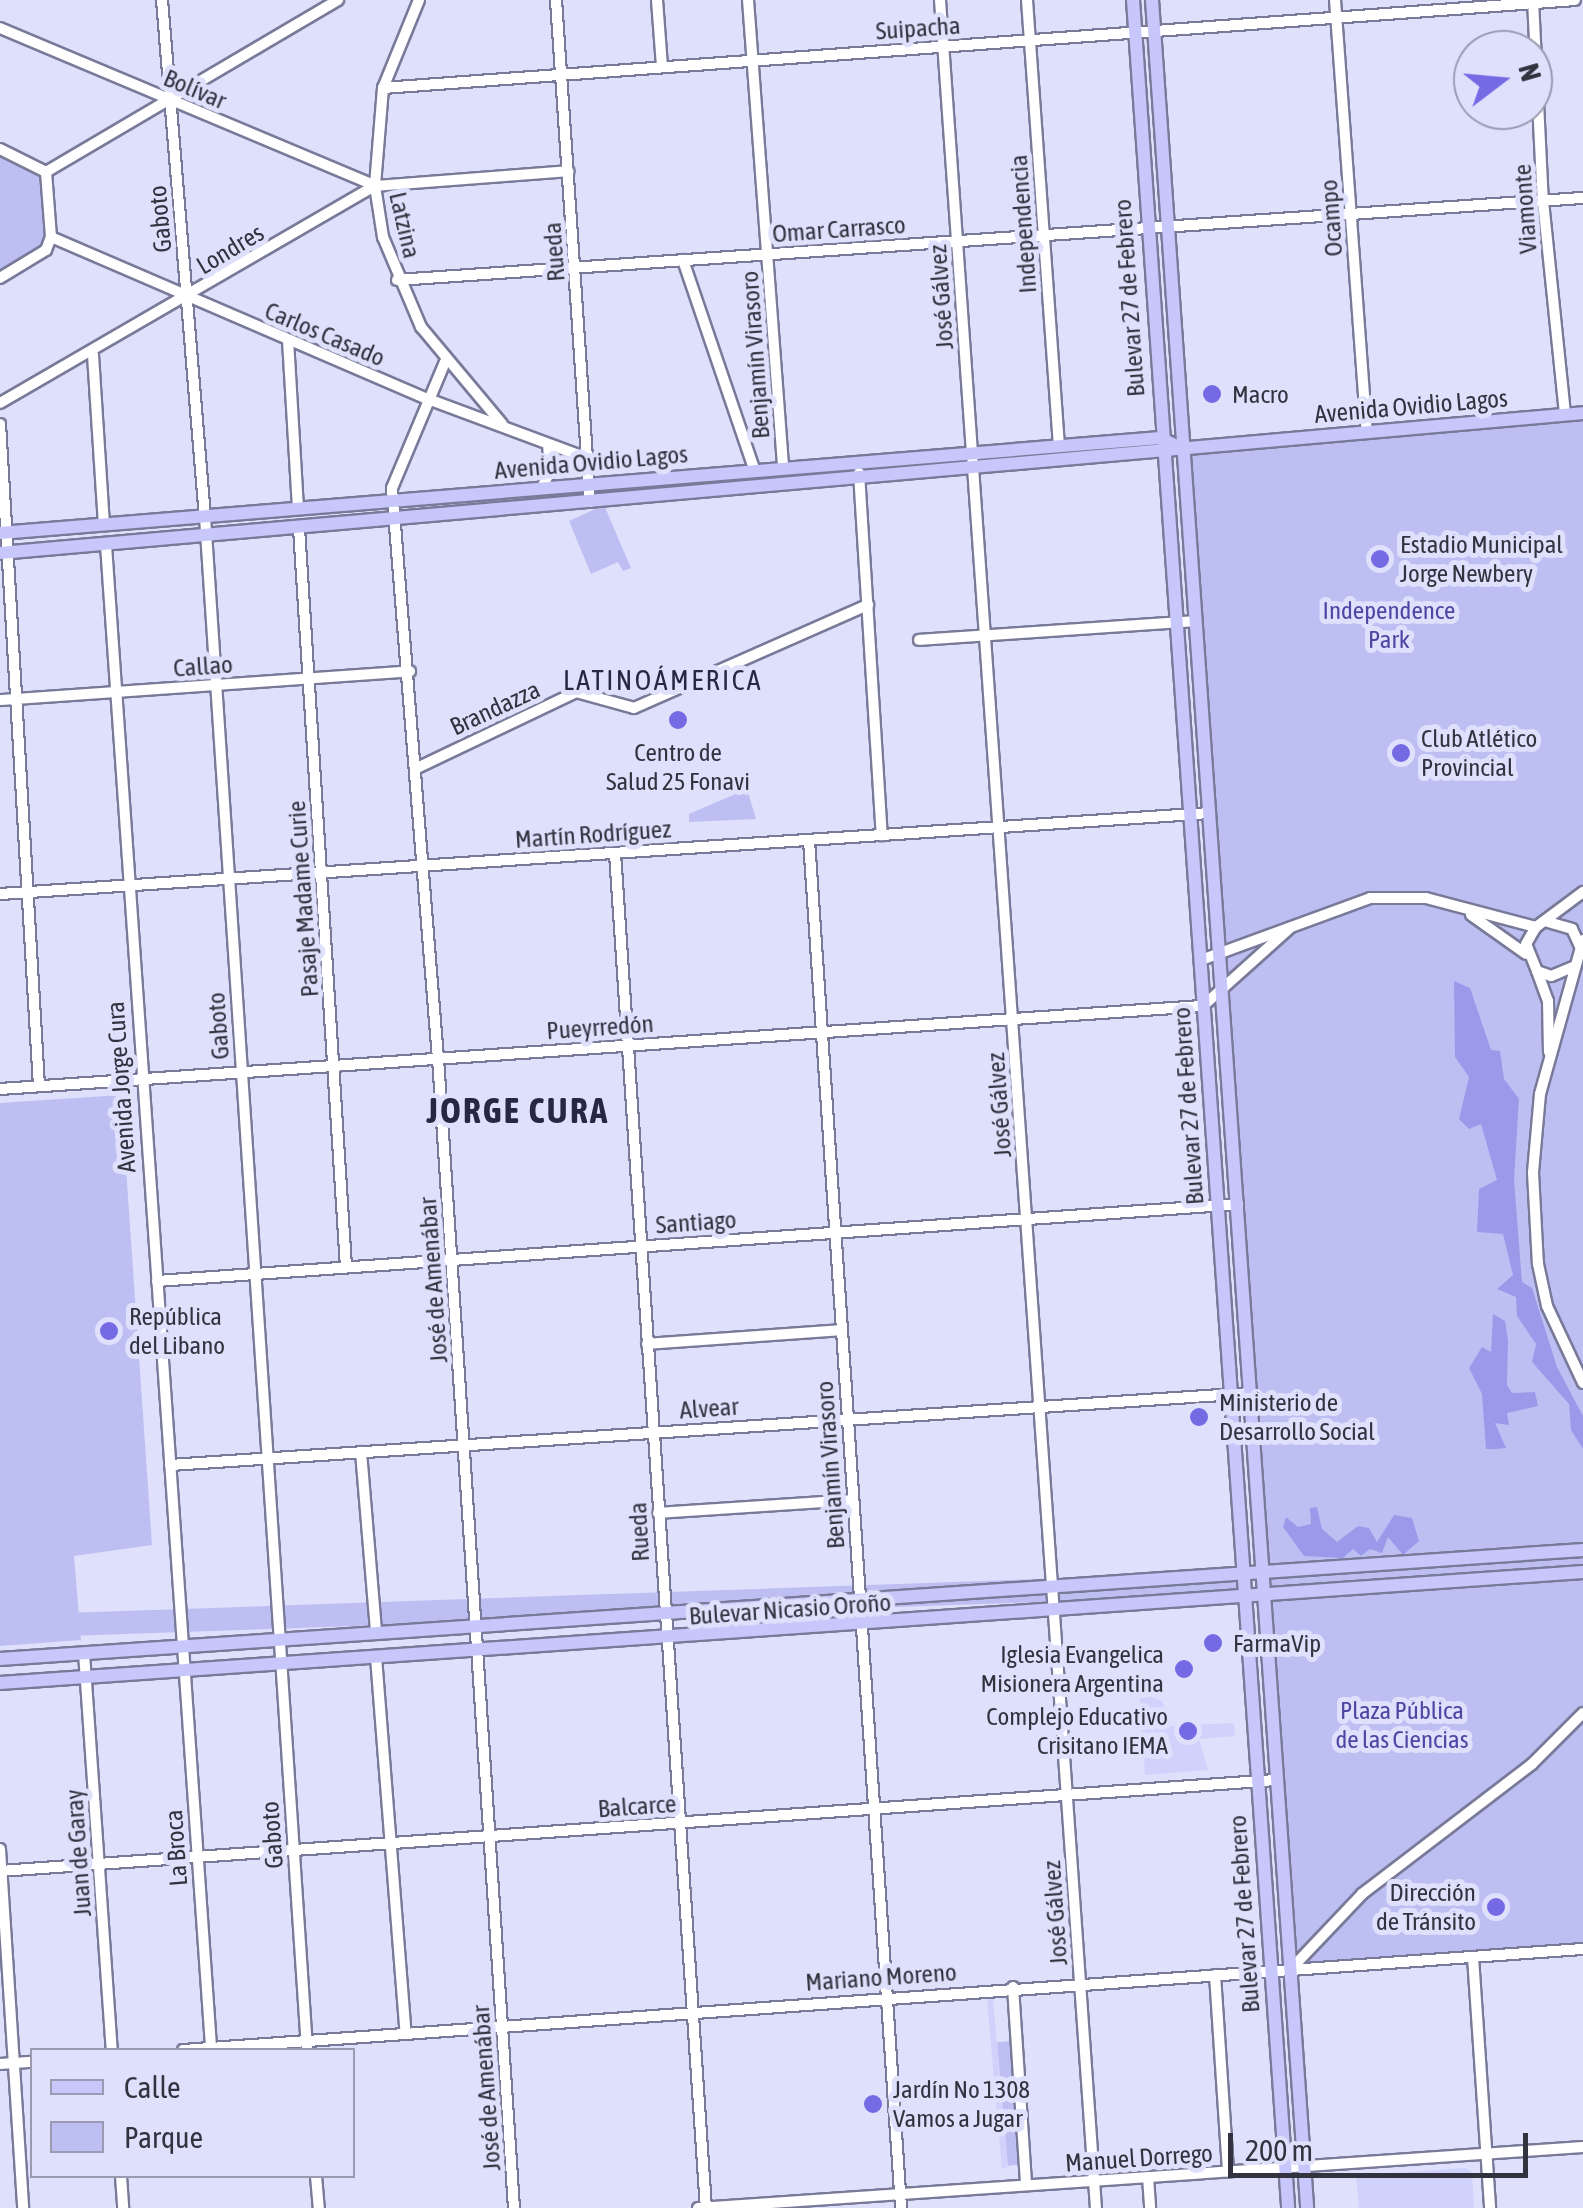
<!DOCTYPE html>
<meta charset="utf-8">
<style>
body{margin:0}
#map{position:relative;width:1583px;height:2208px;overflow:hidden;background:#dfe0fc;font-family:"Asap Condensed",sans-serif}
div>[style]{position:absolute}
.built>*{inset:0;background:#d1d2fc;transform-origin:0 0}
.green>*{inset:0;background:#bdbff3;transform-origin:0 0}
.forest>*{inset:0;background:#9b9aea}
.roads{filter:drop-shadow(2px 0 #797a99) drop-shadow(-2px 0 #797a99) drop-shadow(0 2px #797a99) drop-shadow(0 -2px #797a99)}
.minor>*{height:10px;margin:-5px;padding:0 5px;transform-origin:5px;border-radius:5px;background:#fff}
.major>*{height:12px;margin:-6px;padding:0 6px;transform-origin:6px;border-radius:6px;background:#c8c7fb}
.dots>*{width:28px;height:28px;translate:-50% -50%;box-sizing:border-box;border:5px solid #dfe0fc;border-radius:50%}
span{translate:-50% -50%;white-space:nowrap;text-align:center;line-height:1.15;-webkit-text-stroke:10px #dfe0fc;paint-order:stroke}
.street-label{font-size:25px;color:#333340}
.poi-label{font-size:25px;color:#333340}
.left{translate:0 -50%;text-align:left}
.right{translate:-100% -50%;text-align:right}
.park-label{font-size:25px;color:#4f46a3}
.neighbourhood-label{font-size:28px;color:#272741;letter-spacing:2.5px}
.district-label{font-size:35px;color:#272741;font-weight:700;letter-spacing:2.5px}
.legend{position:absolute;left:30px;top:2048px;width:325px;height:130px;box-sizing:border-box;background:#dfe0fc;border:2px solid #9a9bb1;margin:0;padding:12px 18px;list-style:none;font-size:30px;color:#333340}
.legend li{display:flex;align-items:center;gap:20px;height:50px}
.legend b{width:50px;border:2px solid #9a9bb1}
.north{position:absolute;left:1453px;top:30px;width:100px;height:100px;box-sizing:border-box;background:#dfe0fc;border:2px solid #9a9bb1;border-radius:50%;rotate:74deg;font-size:28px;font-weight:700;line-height:40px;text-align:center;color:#333340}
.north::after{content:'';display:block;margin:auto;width:35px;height:45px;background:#746ae4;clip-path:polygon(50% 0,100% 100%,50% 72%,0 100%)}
.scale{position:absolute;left:1228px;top:2133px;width:300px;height:45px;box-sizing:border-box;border:5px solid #333340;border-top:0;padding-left:12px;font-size:30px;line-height:35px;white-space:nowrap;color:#333340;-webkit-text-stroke:8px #dfe0fc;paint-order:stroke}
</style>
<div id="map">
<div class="built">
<i style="clip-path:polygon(1152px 1697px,1162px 1701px,1171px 1726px,1234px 1723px,1235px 1736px,1199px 1739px,1208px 1770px,1145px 1775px,1140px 1698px)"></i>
<i style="left:993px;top:1999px;width:169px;height:6px;rotate:85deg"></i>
<i style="clip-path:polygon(1465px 2168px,1472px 2172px,1474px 2208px,1359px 2208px,1356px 2176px)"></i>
</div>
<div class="green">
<i style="clip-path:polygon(0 149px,46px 172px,46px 250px,0 278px)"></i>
<i style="clip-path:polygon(1583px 413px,1583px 1949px,1289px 1971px,1183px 449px)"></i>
<i style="clip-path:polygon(604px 505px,631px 568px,623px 571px,618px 562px,591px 574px,569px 521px)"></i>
<i style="clip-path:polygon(747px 789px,756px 819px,689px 822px,689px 814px)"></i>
<i style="clip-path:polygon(121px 1095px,152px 1545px,74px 1556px,81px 1640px,0 1646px,0 1103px)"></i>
<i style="left:1241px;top:1572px;width:23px;height:1244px;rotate:88deg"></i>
<i style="left:1011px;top:2041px;width:124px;height:14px;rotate:85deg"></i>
</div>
<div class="forest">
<i style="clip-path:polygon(1454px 981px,1470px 988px,1491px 1050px,1500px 1051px,1504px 1079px,1519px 1099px,1514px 1180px,1522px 1282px,1532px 1288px,1557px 1367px,1583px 1416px,1583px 1449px,1571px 1430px,1569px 1404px,1532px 1362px,1536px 1344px,1517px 1316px,1516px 1297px,1497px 1289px,1513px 1275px,1503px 1234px,1477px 1232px,1479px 1189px,1497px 1180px,1481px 1124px,1469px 1129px,1459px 1119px,1469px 1077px,1455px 1057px)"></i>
<i style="clip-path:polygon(1493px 1314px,1505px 1321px,1508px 1340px,1507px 1385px,1512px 1393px,1535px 1392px,1538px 1406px,1507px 1413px,1509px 1425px,1495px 1423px,1506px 1448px,1496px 1449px,1486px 1449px,1482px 1394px,1469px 1368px,1482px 1347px,1491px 1352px)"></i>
<i style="clip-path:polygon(1317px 1507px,1322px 1529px,1337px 1542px,1358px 1526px,1369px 1528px,1377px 1542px,1394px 1515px,1412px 1518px,1419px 1541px,1403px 1555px,1388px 1537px,1382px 1553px,1370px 1549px,1361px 1556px,1353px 1549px,1343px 1558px,1304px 1556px,1283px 1527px,1286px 1517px,1298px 1527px,1311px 1524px,1310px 1508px)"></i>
</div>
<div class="roads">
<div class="minor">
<i style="left:162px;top:0;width:519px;rotate:85.25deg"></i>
<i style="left:205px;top:517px;width:1536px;rotate:86.19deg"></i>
<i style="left:419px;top:0;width:95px;rotate:112.2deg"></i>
<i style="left:383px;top:88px;width:98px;rotate:94.7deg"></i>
<i style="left:375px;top:186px;width:52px;rotate:81.1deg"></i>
<i style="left:383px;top:237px;width:98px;rotate:67.1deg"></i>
<i style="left:421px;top:327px;width:126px;rotate:50.1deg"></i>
<i style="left:556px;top:0;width:503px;rotate:86.13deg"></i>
<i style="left:657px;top:0;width:67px;rotate:85.7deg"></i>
<i style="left:748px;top:0;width:470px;rotate:85.7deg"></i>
<i style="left:940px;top:0;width:2214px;rotate:85.96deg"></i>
<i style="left:1027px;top:0;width:447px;rotate:85.9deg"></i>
<i style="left:1335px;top:0;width:434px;rotate:85.8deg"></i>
<i style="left:1533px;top:0;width:201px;rotate:87.2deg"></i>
<i style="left:1543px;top:201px;width:214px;rotate:84.1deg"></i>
<i style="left:0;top:28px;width:407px;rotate:22.8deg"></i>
<i style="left:383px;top:88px;width:1195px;rotate:-4.22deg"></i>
<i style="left:0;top:149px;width:51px;rotate:26.6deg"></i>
<i style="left:46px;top:172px;width:65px;rotate:85.6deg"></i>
<i style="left:51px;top:237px;width:14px;rotate:111deg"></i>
<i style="left:46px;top:250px;width:54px;rotate:148.7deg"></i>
<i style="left:46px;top:172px;width:339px;rotate:-30.5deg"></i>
<i style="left:51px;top:237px;width:410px;rotate:23.3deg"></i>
<i style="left:428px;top:399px;width:170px;rotate:20.4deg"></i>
<i style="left:683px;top:260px;width:223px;rotate:71.2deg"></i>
<i style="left:397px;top:280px;width:1189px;rotate:-3.96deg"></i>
<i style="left:288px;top:340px;width:169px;rotate:86.6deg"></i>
<i style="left:93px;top:355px;width:170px;rotate:86.3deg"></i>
<i style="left:445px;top:362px;width:137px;rotate:112.8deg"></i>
<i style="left:392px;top:488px;width:572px;rotate:85.39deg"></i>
<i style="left:438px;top:1058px;width:1153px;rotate:86.22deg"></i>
<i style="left:0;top:403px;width:433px;rotate:-30.1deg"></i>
<i style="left:375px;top:186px;width:194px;rotate:-4.4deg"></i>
<i style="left:0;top:424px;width:663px;rotate:86.63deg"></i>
<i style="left:859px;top:473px;width:363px;rotate:86.4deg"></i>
<i style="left:541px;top:489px;width:19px;rotate:-62deg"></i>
<i style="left:550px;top:472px;width:28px;rotate:-94deg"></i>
<i style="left:299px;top:528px;width:740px;rotate:86.36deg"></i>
<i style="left:106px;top:545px;width:1507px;rotate:86deg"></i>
<i style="left:919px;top:640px;width:277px;rotate:-3.9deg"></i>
<i style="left:0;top:700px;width:411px;rotate:-4deg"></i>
<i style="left:417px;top:768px;width:176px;rotate:-25.5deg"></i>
<i style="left:576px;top:692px;width:60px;rotate:15.4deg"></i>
<i style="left:634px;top:708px;width:256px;rotate:-23.8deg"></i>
<i style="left:809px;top:840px;width:1371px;rotate:86.15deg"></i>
<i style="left:615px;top:853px;width:1358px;rotate:86.16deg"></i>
<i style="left:0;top:894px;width:1212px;rotate:-3.83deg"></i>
<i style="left:1471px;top:915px;width:67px;rotate:35.3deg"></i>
<i style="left:1548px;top:922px;width:25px;rotate:16deg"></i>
<i style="left:1572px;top:929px;width:21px;rotate:65deg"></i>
<i style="left:1583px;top:940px;width:160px;rotate:105.6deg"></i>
<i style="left:1540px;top:1094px;width:79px;rotate:95.1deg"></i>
<i style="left:1533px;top:1173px;width:91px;rotate:86.9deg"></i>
<i style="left:1538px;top:1264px;width:43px;rotate:77.9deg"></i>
<i style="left:1547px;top:1306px;width:85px;rotate:64.9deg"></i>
<i style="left:1201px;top:960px;width:180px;rotate:-20.1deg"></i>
<i style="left:1370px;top:898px;width:56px"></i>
<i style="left:1426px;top:898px;width:114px;rotate:14.8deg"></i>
<i style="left:1575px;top:966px;width:26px;rotate:157deg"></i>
<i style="left:1551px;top:976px;width:15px;rotate:-160deg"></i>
<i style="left:1537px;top:971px;width:29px;rotate:-112deg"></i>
<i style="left:1526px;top:944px;width:20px;rotate:-60deg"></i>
<i style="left:1536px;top:927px;width:59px;rotate:-36.7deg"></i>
<i style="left:1537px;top:971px;width:32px;rotate:70deg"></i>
<i style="left:1548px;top:1001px;width:51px;rotate:88.9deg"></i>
<i style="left:0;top:1089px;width:1206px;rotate:-3.95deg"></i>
<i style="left:1203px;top:1006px;width:117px;rotate:-41.9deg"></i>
<i style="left:157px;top:1281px;width:1084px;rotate:-4.07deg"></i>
<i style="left:647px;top:1344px;width:195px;rotate:-4.1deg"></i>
<i style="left:361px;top:1452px;width:180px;rotate:85.2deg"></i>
<i style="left:170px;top:1465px;width:1084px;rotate:-3.81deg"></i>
<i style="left:658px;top:1513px;width:195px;rotate:-3.8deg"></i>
<i style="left:84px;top:1653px;width:398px;rotate:86deg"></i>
<i style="left:376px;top:1657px;width:378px;rotate:85.5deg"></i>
<i style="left:0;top:1849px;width:360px;rotate:86.3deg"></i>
<i style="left:0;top:1871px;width:1280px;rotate:-4.08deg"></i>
<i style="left:1473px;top:1957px;width:252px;rotate:86.1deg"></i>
<i style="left:1290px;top:1970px;width:105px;rotate:-46.5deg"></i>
<i style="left:1362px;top:1894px;width:214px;rotate:-37.4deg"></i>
<i style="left:1532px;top:1764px;width:72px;rotate:-45deg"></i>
<i style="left:1215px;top:1975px;width:197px;rotate:86.2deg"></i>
<i style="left:1013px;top:1987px;width:198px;rotate:86.2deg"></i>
<i style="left:183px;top:2050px;width:1404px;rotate:-4.13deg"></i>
<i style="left:0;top:2064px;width:32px;rotate:-4deg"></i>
<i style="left:121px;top:2176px;width:32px;rotate:86deg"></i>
<i style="left:316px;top:2176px;width:32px;rotate:85deg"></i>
<i style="left:1148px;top:2177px;width:31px;rotate:86deg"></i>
<i style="left:698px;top:2208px;width:887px;rotate:-3.94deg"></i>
</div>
<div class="major">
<i style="left:1133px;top:0;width:2213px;rotate:85.98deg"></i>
<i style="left:1152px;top:0;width:2213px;rotate:85.98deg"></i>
<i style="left:0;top:533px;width:1164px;rotate:-4.68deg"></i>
<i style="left:1160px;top:438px;width:25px;rotate:26deg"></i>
<i style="left:0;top:553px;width:1589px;rotate:-5.05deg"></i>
<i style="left:0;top:1659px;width:1587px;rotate:-3.94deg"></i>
<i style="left:0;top:1683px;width:1587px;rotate:-4.01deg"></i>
</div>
</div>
<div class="dots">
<i style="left:1212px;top:394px;background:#746ae4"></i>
<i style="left:1380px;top:559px;background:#746ae4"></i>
<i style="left:678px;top:720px;background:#746ae4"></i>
<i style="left:1401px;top:753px;background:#746ae4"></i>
<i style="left:109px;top:1331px;background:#746ae4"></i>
<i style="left:1199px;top:1417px;background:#746ae4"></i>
<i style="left:1213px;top:1643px;background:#746ae4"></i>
<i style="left:1184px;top:1669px;background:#746ae4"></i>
<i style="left:1188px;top:1731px;background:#746ae4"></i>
<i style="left:1496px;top:1907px;background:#746ae4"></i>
<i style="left:873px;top:2104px;background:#746ae4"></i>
</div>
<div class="street-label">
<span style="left:918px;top:28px;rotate:-4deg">Suipacha</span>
<span style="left:195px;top:89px;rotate:23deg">Bolívar</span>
<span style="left:1525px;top:209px;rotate:-94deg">Viamonte</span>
<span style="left:1331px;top:218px;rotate:-94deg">Ocampo</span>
<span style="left:160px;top:219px;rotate:-95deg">Gaboto</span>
<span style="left:1023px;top:224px;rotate:-94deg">Independencia</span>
<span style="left:405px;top:225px;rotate:77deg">Latzina</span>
<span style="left:839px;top:229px;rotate:-4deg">Omar Carrasco</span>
<span style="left:230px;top:249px;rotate:-31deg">Londres</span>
<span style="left:554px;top:252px;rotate:-94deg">Rueda</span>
<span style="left:941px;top:297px;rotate:-94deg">José Gálvez</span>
<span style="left:1129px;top:298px;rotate:-94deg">Bulevar 27 de Febrero</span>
<span style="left:325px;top:334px;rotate:23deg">Carlos Casado</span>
<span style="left:755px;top:355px;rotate:-94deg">Benjamín Virasoro</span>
<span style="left:1411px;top:406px;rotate:-5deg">Avenida Ovidio Lagos</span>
<span style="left:591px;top:462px;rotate:-5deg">Avenida Ovidio Lagos</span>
<span style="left:203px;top:666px;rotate:-4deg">Callao</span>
<span style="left:495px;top:708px;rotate:-25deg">Brandazza</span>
<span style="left:593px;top:834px;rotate:-4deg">Martín Rodríguez</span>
<span style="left:303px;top:899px;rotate:-94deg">Pasaje Madame Curie</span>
<span style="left:218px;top:1026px;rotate:-94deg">Gaboto</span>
<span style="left:600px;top:1027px;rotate:-4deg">Pueyrredón</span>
<span style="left:121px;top:1087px;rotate:-94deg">Avenida Jorge Cura</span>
<span style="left:999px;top:1105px;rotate:-94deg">José Gálvez</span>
<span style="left:1188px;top:1106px;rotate:-94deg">Bulevar 27 de Febrero</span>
<span style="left:696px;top:1222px;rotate:-4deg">Santiago</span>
<span style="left:433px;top:1280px;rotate:-94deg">José de Amenábar</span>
<span style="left:709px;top:1408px;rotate:-4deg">Alvear</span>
<span style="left:830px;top:1465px;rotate:-94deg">Benjamín Virasoro</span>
<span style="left:639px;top:1532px;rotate:-93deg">Rueda</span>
<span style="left:790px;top:1609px;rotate:-4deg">Bulevar Nicasio Oroño</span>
<span style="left:637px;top:1806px;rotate:-4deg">Balcarce</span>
<span style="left:272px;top:1835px;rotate:-94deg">Gaboto</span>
<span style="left:176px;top:1848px;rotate:-94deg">La Broca</span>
<span style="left:78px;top:1853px;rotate:-94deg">Juan de Garay</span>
<span style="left:1055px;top:1913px;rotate:-94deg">José Gálvez</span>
<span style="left:1244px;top:1914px;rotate:-94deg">Bulevar 27 de Febrero</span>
<span style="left:881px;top:1977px;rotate:-4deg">Mariano Moreno</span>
<span style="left:486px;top:2088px;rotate:-94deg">José de Amenábar</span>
<span style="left:1139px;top:2158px;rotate:-4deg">Manuel Dorrego</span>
</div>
<div class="poi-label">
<span class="left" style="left:1232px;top:394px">Macro</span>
<span class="left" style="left:1400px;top:559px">Estadio Municipal<br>Jorge Newbery</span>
<span class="left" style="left:1421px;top:753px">Club Atlético<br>Provincial</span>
<span style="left:678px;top:767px">Centro de<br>Salud 25 Fonavi</span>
<span class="left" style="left:129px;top:1331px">República<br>del Libano</span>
<span class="left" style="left:1219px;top:1417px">Ministerio de<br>Desarrollo Social</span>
<span class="left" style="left:1233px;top:1643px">FarmaVip</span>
<span class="right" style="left:1164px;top:1669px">Iglesia Evangelica<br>Misionera Argentina</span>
<span class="right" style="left:1168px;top:1731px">Complejo Educativo<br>Crisitano IEMA</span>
<span class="right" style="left:1476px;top:1907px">Dirección<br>de Tránsito</span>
<span class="left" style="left:893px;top:2104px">Jardín No 1308<br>Vamos a Jugar</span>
</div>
<div class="park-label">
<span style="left:1389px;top:625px">Independence<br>Park</span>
<span style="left:1402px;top:1725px">Plaza Pública<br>de las Ciencias</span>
</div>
<div class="neighbourhood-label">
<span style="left:663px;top:680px">LATINOÁMERICA</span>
</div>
<div class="district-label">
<span style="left:518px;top:1110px">JORGE CURA</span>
</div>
<ul class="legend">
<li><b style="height:12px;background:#c8c7fb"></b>Calle</li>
<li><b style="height:28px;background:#bdbff3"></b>Parque</li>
</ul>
<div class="north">N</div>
<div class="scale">200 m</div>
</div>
